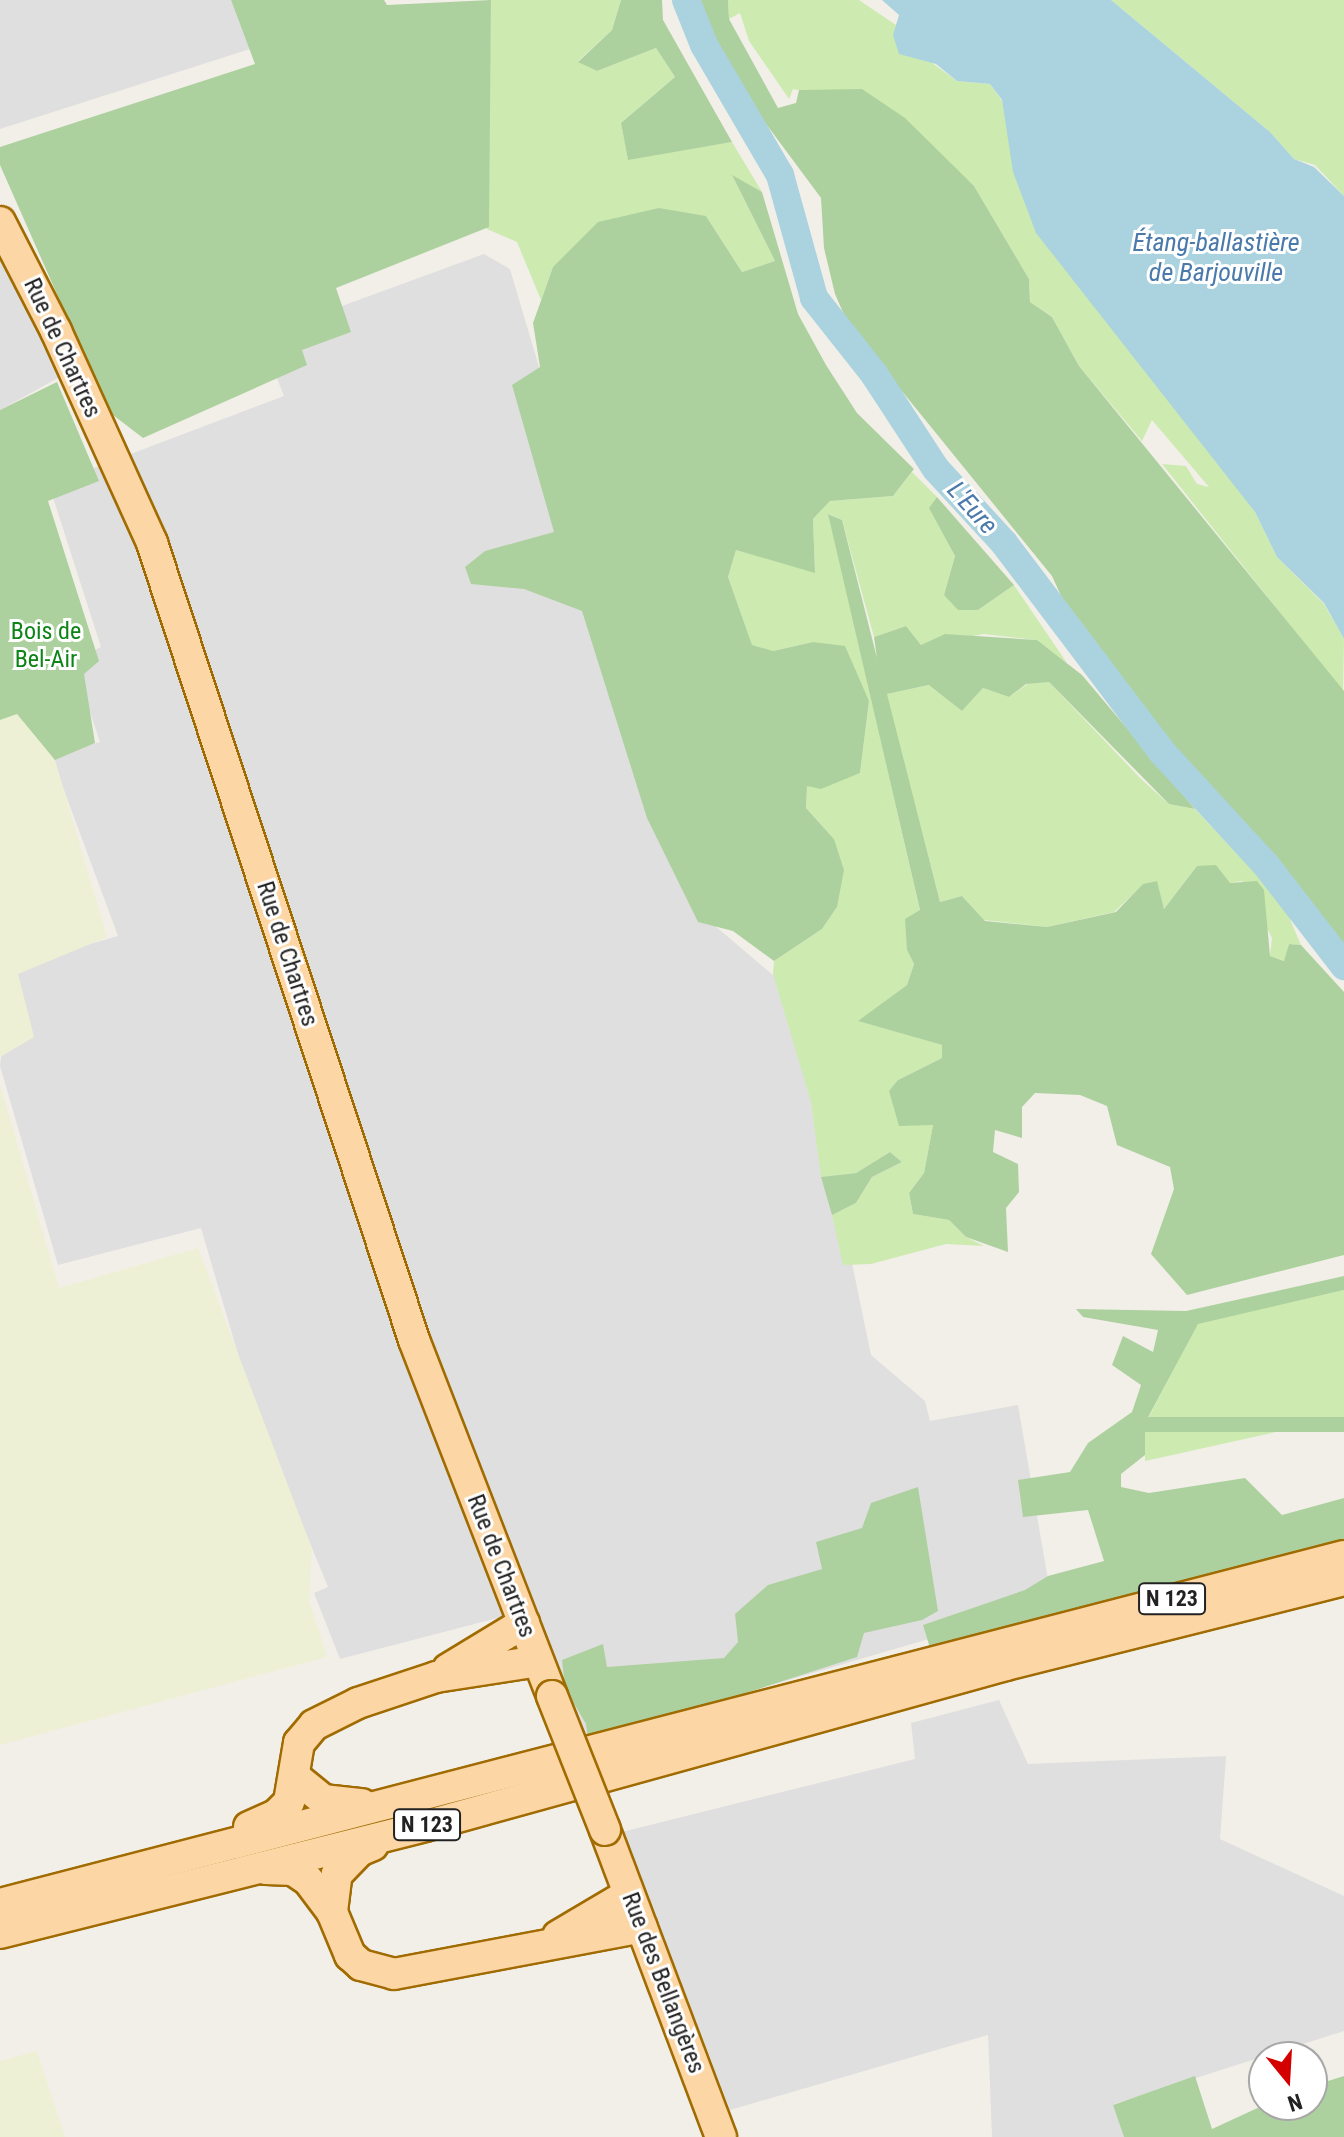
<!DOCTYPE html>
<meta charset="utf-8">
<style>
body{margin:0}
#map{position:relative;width:1344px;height:2137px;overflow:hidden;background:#f2efe9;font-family:"Roboto Condensed",sans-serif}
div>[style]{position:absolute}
.residential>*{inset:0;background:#e0dfdf}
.farmland>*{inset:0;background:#eef0d5}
.grass>*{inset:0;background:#cdebb0}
.forest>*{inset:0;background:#add19e;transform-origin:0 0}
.water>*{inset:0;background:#aad3df}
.river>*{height:28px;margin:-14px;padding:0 14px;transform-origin:14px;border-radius:14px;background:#aad3df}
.roads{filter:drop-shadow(2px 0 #a06b00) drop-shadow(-2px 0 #a06b00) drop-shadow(0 2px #a06b00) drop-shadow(0 -2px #a06b00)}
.major>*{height:30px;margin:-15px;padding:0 15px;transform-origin:15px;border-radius:15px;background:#fcd6a4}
.bridges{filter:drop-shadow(2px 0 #a06b00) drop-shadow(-2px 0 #a06b00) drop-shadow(0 2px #a06b00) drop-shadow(0 -2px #a06b00)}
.major-bridge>*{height:30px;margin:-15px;padding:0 15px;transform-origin:15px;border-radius:15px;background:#fcd6a4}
span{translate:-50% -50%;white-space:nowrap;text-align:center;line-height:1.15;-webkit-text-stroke:6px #fff;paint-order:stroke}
.shield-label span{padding:2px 6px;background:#fff;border:2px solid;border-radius:6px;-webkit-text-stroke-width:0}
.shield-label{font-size:22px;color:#222;font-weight:700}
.street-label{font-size:24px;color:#222}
.park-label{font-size:24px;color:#0c8416}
.water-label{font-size:26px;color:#4a7aab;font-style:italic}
.north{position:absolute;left:1248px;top:2041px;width:80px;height:80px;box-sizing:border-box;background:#fff;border:2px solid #a7a7a7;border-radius:50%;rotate:162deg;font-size:22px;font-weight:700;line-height:32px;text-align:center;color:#222}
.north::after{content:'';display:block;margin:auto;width:28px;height:36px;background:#d40000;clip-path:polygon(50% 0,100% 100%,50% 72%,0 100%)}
</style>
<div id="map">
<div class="residential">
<i style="clip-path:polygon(0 0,231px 0,250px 49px,0 129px)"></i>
<i style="clip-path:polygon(0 237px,67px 373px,0 410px)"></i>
<i style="clip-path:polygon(484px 254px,510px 269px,701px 914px,780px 981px,828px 1147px,871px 1355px,925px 1401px,930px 1421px,1018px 1405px,1052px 1603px,562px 1746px,509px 1615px,340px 1659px,314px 1593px,328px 1587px,252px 1402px,201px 1228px,58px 1265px,0 1066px,13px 966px,118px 936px,51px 755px,100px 742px,73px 660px,101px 647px,49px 485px,284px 396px,260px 336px)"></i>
<i style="clip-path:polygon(999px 1700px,1028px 1764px,1226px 1756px,1220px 1839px,1344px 1896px,1344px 2031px,1114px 2104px,1124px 2137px,992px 2137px,988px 2035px,730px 2110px,622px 1832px,915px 1759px,911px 1723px)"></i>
</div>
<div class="farmland">
<i style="clip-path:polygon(17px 713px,55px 760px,107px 937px,18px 974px,34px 1037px,0 1057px,0 720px)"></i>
<i style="clip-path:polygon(0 1084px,59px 1288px,198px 1248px,312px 1549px,309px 1600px,327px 1657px,0 1745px)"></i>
<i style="clip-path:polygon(37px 2051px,65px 2137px,0 2137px,0 2061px)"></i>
</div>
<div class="grass">
<i style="clip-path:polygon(491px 0,621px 0,612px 30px,578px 61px,597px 71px,656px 48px,675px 77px,621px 123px,628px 159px,732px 142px,762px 192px,733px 177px,775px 261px,742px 272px,706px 216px,553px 267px,541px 300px,517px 242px,487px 229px)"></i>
<i style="clip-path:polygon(728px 0,859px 0,896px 25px,894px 35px,957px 81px,990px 84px,1002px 101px,1008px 129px,1255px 512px,1277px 557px,1324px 604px,1344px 639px,1343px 692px,1162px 464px,1186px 466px,1197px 484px,1209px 487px,1152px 420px,1142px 441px,1079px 366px,1052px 317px,1030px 302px,1029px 279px,974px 186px,949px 164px,799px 90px,793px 89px,789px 99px,749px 41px,740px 13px,729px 19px)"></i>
<i style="clip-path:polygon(1111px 0,1344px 0,1344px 196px,1315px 165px,1294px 159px,1270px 132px)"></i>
<i style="clip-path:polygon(912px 472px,937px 497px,930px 508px,955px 556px,944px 595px,978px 610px,1014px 585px,1067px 663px,1036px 640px,984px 634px,921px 645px,906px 626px,874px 637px,842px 520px,829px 514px,920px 911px,907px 950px,914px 964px,907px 985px,859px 1021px,942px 1045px,942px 1058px,898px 1080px,933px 1125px,924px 1173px,909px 1193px,913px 1214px,949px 1220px,966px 1237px,984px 1246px,946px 1244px,871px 1264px,843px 1265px,832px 1215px,856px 1203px,872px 1177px,902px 1162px,890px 1152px,856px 1173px,821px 1177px,811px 1102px,773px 974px,774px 961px,822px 929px,837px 907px,834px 839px,806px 808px,807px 785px,860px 773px,869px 701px,813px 642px,773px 651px,752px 646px,728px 577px,736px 550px,815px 572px,813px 519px,830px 501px,893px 496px)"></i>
<i style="clip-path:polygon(1049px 682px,1141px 779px,1169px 804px,1195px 809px,1255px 873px,1286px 910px,1301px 945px,1289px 944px,1285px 961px,1270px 956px,1272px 938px,1242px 881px,1230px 883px,1197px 866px,1164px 909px,1156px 881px,1143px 885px,1114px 912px,1047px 927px,984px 920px,962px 896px,940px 902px,886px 694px,930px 685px,962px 711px,983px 688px,1009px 697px,1029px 683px)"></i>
<i style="clip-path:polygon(1344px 1290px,1344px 1417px,1145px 1461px,1145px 1424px,1198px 1323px)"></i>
</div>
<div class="forest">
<i style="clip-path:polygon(231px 0,384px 0,387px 5px,491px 0,489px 227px,336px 288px,351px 332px,302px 350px,307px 365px,143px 438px,109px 412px,0 165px,0 147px,255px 64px)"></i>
<i style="clip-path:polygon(621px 0,662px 0,663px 20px,732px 142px,628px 160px,621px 123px,675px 77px,656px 48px,597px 71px,578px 62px,612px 30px)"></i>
<i style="clip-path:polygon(699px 0,728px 0,729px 19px,778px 108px,796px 103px,799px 90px,862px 89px,905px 118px,974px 186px,1029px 279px,1030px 302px,1052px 317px,1079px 366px,1344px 691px,1344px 958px,1272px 852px,1137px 710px,1072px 620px,1052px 576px,849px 326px,835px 294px,824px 248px,821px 198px,752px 105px,709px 35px)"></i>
<i style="clip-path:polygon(732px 175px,762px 192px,798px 314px,826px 365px,857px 413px,914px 469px,893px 496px,830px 501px,813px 519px,815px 573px,736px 550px,728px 577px,752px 645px,773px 651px,813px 642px,845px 646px,869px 701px,860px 773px,821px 789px,807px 786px,806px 808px,834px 839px,844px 870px,837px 907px,822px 929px,774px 961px,733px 931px,698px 922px,647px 818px,582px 611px,524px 589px,471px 584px,465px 567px,485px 551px,554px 532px,512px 385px,540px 367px,533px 323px,553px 267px,598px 222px,659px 208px,706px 216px,742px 272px,775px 261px)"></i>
<i style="clip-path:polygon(57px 382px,99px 481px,48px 501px,99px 661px,84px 674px,95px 743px,55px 760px,17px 714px,0 720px,0 410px)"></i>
<i style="clip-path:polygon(937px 497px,1014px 585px,978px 610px,958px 610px,944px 595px,955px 556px,929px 508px)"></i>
<i style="clip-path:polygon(828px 514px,842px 520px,877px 658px,874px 637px,906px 626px,921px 645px,945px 634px,1037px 640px,1082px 675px,1195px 809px,1169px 804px,1049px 682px,1026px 684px,1009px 697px,983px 688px,962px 711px,929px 685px,887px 694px,940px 902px,962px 896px,985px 921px,1047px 927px,1116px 912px,1143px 884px,1157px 881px,1164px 909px,1197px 866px,1216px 865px,1230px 883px,1257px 881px,1264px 890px,1270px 956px,1284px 961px,1289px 944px,1301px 945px,1344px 992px,1344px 1255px,1187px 1295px,1151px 1254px,1174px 1189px,1170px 1167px,1117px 1145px,1107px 1106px,1080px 1095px,1035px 1093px,1022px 1107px,1022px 1138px,995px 1130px,993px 1152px,1018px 1164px,1019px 1192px,1006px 1208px,1008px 1252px,966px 1237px,949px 1220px,913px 1214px,909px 1193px,924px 1173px,933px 1125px,899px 1126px,889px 1091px,898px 1080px,942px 1058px,942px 1045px,858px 1021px,907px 985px,914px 964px,907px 950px,905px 919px,920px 910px)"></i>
<i style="clip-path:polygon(890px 1152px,902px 1162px,872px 1177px,856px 1203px,832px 1215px,821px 1177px,856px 1173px)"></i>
<i style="clip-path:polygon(1344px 1276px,1344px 1290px,1198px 1324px,1145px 1423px,1145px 1455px,1121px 1474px,1121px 1487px,1149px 1493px,1245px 1478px,1282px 1515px,1344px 1498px,1344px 1539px,930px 1648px,923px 1625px,1025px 1590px,1048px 1576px,1104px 1561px,1088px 1510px,1023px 1517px,1018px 1480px,1070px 1472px,1088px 1443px,1132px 1412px,1141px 1385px,1112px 1365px,1123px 1336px,1153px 1352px,1158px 1330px,1083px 1317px,1076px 1309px,1186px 1311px)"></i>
<i style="left:1344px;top:1417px;width:15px;height:204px;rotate:90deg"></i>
<i style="clip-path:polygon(918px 1487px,938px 1611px,922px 1620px,864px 1633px,857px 1657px,589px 1744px,586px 1724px,565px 1688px,562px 1660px,603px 1644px,607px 1667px,724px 1658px,738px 1642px,735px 1614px,768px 1585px,822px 1569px,816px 1542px,862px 1528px,871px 1503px)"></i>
<i style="clip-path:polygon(1195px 2076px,1212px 2129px,1264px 2105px,1312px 2105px,1312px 2086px,1344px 2076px,1344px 2137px,1124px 2137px,1113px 2105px)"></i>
</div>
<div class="water">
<i style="clip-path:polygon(882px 0,1111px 0,1270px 132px,1294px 159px,1314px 167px,1344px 196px,1344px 639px,1324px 603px,1277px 557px,1255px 512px,1036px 233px,1013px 172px,1002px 100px,990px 84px,957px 81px,936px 64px,899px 54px,893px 35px,899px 15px)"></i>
</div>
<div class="river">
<i style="left:686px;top:0;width:48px;rotate:68.2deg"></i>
<i style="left:704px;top:45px;width:151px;rotate:59.7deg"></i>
<i style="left:780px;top:175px;width:128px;rotate:74.5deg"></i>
<i style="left:814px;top:298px;width:97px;rotate:51.7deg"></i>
<i style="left:874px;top:374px;width:113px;rotate:56.9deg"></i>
<i style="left:936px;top:469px;width:100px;rotate:47.4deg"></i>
<i style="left:1004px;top:543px;width:262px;rotate:52.9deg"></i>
<i style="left:1162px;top:752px;width:154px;rotate:47.4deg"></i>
<i style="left:1266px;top:865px;width:128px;rotate:52.3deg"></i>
</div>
<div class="roads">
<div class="major">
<i style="left:0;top:222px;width:123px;rotate:62.8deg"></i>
<i style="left:56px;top:331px;width:233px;rotate:65.6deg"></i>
<i style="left:152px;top:543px;width:839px;rotate:71.8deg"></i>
<i style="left:414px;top:1340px;width:382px;rotate:68.8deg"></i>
<i style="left:448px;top:1669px;width:89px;rotate:-31.2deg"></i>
<i style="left:295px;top:1777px;width:36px;rotate:39deg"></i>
<i style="left:323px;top:1800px;width:39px;rotate:6deg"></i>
<i style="left:249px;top:1827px;width:30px;rotate:-24deg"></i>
<i style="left:276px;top:1815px;width:18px;rotate:-45deg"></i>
<i style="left:289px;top:1802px;width:60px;rotate:-80.4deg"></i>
<i style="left:299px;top:1743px;width:23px;rotate:-50deg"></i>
<i style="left:314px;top:1725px;width:49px;rotate:-26.6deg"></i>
<i style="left:358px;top:1703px;width:82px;rotate:-18.4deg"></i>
<i style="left:436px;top:1677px;width:103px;rotate:-8.9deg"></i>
<i style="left:605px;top:1830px;width:328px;rotate:69.3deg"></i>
<i style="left:266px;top:1869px;width:27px;rotate:2deg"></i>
<i style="left:293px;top:1870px;width:18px;rotate:34deg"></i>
<i style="left:308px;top:1880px;width:40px;rotate:53deg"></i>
<i style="left:332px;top:1912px;width:47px;rotate:67.3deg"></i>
<i style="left:350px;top:1955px;width:15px;rotate:42deg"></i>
<i style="left:361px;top:1965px;width:34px;rotate:15deg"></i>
<i style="left:394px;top:1974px;width:252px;rotate:-10.7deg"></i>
<i style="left:0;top:1904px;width:1388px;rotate:-14.52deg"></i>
<i style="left:332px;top:1912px;width:38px;rotate:-83deg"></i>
<i style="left:337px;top:1874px;width:32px;rotate:-46deg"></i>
<i style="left:359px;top:1851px;width:15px;rotate:-23deg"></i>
<i style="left:0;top:1933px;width:438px;rotate:-14.1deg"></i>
<i style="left:425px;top:1826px;width:603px;rotate:-15.49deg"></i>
<i style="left:1006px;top:1665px;width:349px;rotate:-14.1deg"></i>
<i style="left:558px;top:1936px;width:82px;rotate:-30.6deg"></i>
</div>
</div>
<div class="bridges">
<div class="major-bridge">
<i style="left:552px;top:1696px;width:144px;rotate:68.4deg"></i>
</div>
</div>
<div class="shield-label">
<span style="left:1172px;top:1599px">N 123</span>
<span style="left:427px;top:1825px">N 123</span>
</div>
<div class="street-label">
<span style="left:62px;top:348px;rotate:65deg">Rue de Chartres</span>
<span style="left:287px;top:954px;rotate:72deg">Rue de Chartres</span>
<span style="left:501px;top:1566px;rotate:69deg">Rue de Chartres</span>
<span style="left:663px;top:1983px;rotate:69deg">Rue des Bellangères</span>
</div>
<div class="park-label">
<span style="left:46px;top:646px">Bois de<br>Bel-Air</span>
</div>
<div class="water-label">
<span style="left:1216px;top:258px">Étang-ballastière<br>de Barjouville</span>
<span style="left:972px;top:508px;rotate:48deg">L'Eure</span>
</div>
<div class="north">N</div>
</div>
